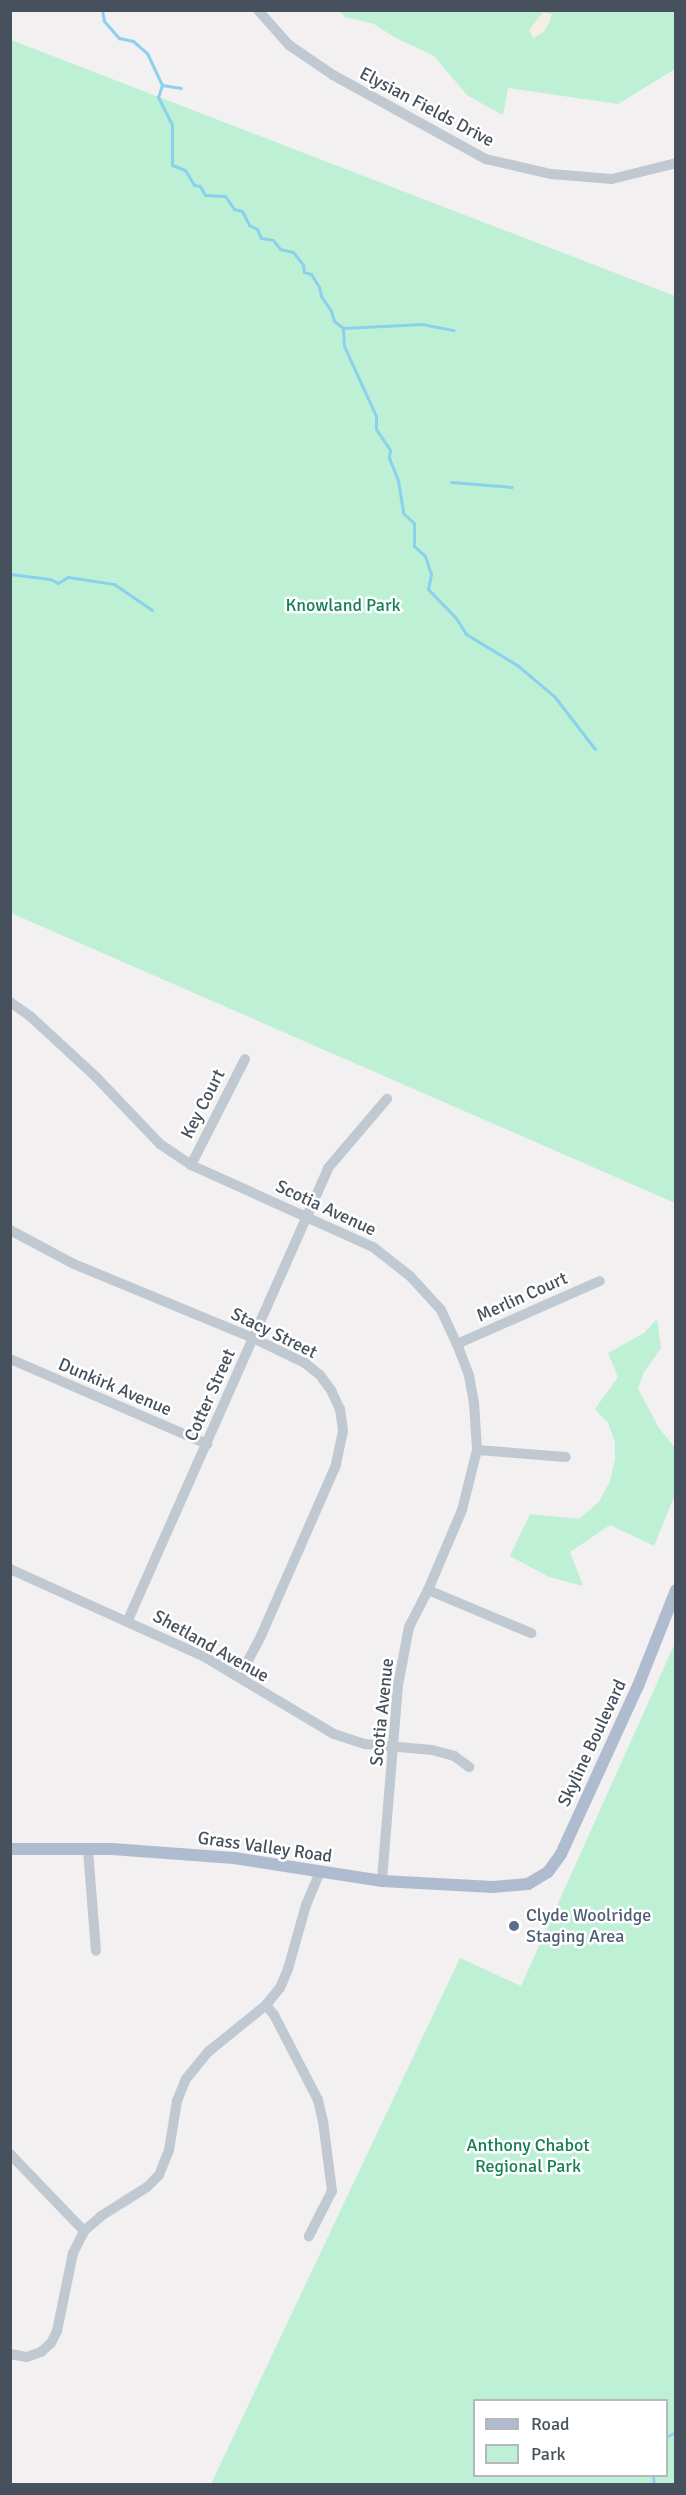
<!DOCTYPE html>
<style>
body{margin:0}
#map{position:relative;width:686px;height:2495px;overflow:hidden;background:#f2f0f0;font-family:Signika,sans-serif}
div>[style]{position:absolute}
.green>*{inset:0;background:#bef0d5}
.sand>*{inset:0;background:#f3efe1}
.stream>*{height:3px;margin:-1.5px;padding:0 1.5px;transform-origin:1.5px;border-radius:1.5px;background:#8bd1ed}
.minor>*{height:10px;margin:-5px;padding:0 5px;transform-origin:5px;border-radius:5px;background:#c0c9d2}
.major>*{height:12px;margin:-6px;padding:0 6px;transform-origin:6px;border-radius:6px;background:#afbccf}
.dots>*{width:16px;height:16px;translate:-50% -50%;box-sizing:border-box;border:3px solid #fff;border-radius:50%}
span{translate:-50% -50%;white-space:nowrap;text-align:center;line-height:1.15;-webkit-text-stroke:5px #fff;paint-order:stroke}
.street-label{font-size:18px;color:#47515d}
.park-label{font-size:18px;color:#168054}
.service-label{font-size:18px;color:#4e5e75}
.left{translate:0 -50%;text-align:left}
.frame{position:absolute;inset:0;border:12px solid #47515d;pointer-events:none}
.legend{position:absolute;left:473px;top:2399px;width:195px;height:78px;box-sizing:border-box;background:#fff;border:2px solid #b5b9be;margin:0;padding:8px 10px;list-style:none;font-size:18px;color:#47515d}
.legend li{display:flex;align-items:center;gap:12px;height:30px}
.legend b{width:30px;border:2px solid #b5b9be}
</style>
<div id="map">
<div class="green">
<i style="clip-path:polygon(340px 11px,675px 11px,675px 69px,618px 104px,508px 88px,503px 115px,468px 96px,434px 56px,394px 37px,374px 24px,345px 17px)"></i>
<i style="clip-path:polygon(11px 40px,675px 296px,675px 1203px,11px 913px)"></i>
<i style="clip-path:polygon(657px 1319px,661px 1348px,644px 1372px,638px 1389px,659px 1428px,675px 1448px,676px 1492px,654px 1546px,610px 1525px,570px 1552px,583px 1586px,549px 1577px,510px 1556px,530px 1514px,579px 1519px,599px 1502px,610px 1481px,615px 1459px,615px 1442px,608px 1423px,595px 1409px,618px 1377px,608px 1353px,644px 1333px)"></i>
<i style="clip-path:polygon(evenodd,675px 1643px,675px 2484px,211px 2484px,460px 1958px,521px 1986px,675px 1643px,666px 2400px,666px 2476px,474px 2476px,474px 2400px,666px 2400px)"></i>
</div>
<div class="sand">
<i style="clip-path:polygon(543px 12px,552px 14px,549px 23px,544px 32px,533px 38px,529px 30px)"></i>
</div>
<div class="stream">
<i style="left:102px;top:10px;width:11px;rotate:80deg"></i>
<i style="left:104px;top:21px;width:23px;rotate:49deg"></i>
<i style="left:119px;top:38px;width:14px;rotate:12deg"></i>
<i style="left:133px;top:41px;width:18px;rotate:41deg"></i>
<i style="left:147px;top:53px;width:35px;rotate:65deg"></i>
<i style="left:162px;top:85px;width:13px;rotate:108deg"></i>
<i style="left:158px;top:97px;width:30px;rotate:63deg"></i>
<i style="left:172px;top:124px;width:41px;rotate:90deg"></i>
<i style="left:172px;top:165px;width:14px;rotate:21deg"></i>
<i style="left:185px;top:170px;width:17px;rotate:59deg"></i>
<i style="left:194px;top:185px;width:6px;rotate:9deg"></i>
<i style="left:200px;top:186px;width:10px;rotate:61deg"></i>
<i style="left:205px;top:195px;width:20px;rotate:3deg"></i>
<i style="left:225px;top:196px;width:16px;rotate:55deg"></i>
<i style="left:234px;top:209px;width:8px;rotate:14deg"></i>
<i style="left:242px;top:211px;width:16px;rotate:63deg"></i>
<i style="left:249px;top:225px;width:9px;rotate:27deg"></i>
<i style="left:257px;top:229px;width:10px;rotate:66deg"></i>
<i style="left:261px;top:238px;width:12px;rotate:9deg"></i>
<i style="left:273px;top:240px;width:11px;rotate:52deg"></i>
<i style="left:280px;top:249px;width:13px;rotate:13deg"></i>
<i style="left:293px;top:252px;width:16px;rotate:52deg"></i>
<i style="left:303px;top:265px;width:7px;rotate:82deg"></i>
<i style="left:304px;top:272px;width:7px;rotate:16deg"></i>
<i style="left:311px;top:274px;width:15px;rotate:58deg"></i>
<i style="left:319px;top:287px;width:9px;rotate:77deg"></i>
<i style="left:321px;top:296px;width:18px;rotate:56deg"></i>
<i style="left:331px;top:311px;width:10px;rotate:73deg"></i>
<i style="left:334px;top:321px;width:11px;rotate:38deg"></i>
<i style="left:162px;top:85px;width:19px;rotate:9deg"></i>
<i style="left:343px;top:328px;width:18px;rotate:87deg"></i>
<i style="left:344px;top:346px;width:77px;rotate:65.4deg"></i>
<i style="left:376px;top:416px;width:13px;rotate:90deg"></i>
<i style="left:376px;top:429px;width:25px;rotate:56deg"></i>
<i style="left:390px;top:450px;width:8px;rotate:97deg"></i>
<i style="left:389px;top:458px;width:24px;rotate:68deg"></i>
<i style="left:398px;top:480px;width:33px;rotate:81deg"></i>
<i style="left:403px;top:513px;width:15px;rotate:42deg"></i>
<i style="left:414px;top:523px;width:23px;rotate:90deg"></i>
<i style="left:414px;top:546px;width:15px;rotate:42deg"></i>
<i style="left:425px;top:556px;width:19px;rotate:72deg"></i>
<i style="left:431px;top:574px;width:15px;rotate:101deg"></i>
<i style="left:428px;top:589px;width:40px;rotate:46deg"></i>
<i style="left:456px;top:618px;width:19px;rotate:58deg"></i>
<i style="left:466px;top:634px;width:60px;rotate:31.3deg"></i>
<i style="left:517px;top:665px;width:48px;rotate:40deg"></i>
<i style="left:554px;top:696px;width:67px;rotate:52.3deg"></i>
<i style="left:343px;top:328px;width:79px;rotate:-2.9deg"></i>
<i style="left:422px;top:324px;width:32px;rotate:11deg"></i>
<i style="left:451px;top:482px;width:61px;rotate:4.7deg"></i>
<i style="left:10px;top:574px;width:40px;rotate:7.1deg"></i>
<i style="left:50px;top:579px;width:9px;rotate:27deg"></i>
<i style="left:58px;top:583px;width:12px;rotate:-31deg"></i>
<i style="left:68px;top:577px;width:47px;rotate:8.7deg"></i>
<i style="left:114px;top:584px;width:46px;rotate:34.4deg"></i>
<i style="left:666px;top:2437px;width:11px;rotate:-27deg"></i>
<i style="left:653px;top:2476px;width:8px;rotate:83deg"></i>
</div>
<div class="minor">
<i style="left:258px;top:10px;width:47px;rotate:48.5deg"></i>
<i style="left:289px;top:45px;width:53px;rotate:34.3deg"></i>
<i style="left:333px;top:75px;width:175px;rotate:28.8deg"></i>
<i style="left:486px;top:159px;width:67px;rotate:13deg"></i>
<i style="left:551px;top:174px;width:61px;rotate:4.7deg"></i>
<i style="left:612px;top:179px;width:66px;rotate:-14deg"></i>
<i style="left:10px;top:1002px;width:24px;rotate:35deg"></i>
<i style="left:30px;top:1016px;width:90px;rotate:42.7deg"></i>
<i style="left:96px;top:1077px;width:93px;rotate:46.3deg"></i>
<i style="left:160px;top:1144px;width:37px;rotate:34deg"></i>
<i style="left:191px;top:1165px;width:200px;rotate:24.3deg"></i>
<i style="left:373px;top:1247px;width:47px;rotate:38.1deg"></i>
<i style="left:410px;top:1276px;width:46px;rotate:47.6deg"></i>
<i style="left:441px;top:1310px;width:38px;rotate:65deg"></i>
<i style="left:457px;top:1344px;width:33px;rotate:69deg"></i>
<i style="left:469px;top:1375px;width:28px;rotate:80deg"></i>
<i style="left:474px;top:1403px;width:47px;rotate:86.3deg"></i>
<i style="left:477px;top:1450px;width:62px;rotate:104deg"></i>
<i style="left:462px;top:1510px;width:87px;rotate:113deg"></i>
<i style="left:428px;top:1590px;width:42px;rotate:117.2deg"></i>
<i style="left:409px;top:1627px;width:59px;rotate:100.7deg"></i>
<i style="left:398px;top:1685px;width:197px;rotate:94.7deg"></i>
<i style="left:191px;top:1165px;width:119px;rotate:-63deg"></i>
<i style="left:10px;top:1230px;width:72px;rotate:28deg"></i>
<i style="left:74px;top:1264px;width:194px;rotate:22.5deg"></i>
<i style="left:253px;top:1338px;width:58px;rotate:25.7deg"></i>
<i style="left:305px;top:1363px;width:19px;rotate:39deg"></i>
<i style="left:320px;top:1375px;width:19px;rotate:54deg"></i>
<i style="left:331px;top:1390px;width:21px;rotate:65deg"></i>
<i style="left:340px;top:1409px;width:22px;rotate:82deg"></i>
<i style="left:343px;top:1431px;width:35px;rotate:102deg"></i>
<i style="left:336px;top:1465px;width:187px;rotate:113.7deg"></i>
<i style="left:261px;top:1636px;width:47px;rotate:117.6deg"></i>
<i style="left:457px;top:1344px;width:156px;rotate:-23.8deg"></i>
<i style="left:10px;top:1359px;width:215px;rotate:23.3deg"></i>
<i style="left:477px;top:1450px;width:89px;rotate:4.5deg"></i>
<i style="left:10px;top:1569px;width:212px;rotate:24.3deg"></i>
<i style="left:203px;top:1656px;width:152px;rotate:30.8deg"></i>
<i style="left:334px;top:1734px;width:33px;rotate:18deg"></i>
<i style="left:365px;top:1744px;width:67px;rotate:5.1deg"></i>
<i style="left:432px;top:1750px;width:23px;rotate:15deg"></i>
<i style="left:454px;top:1756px;width:19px;rotate:36deg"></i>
<i style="left:428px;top:1590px;width:112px;rotate:22.7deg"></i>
<i style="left:128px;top:1620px;width:494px;rotate:-66.1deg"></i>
<i style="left:328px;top:1168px;width:91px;rotate:-49.5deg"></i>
<i style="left:88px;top:1850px;width:101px;rotate:85.5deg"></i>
<i style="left:266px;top:2005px;width:13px;rotate:51deg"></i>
<i style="left:274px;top:2015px;width:96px;rotate:62.6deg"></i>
<i style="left:318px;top:2100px;width:22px;rotate:77deg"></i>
<i style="left:323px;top:2121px;width:71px;rotate:82.7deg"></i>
<i style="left:332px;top:2191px;width:51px;rotate:117.1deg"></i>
<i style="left:10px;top:2154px;width:107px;rotate:46.1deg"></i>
<i style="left:10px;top:2354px;width:17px;rotate:10deg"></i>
<i style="left:27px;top:2357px;width:15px;rotate:-20deg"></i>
<i style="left:41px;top:2352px;width:13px;rotate:-42deg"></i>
<i style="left:51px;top:2343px;width:13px;rotate:-63deg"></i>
<i style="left:57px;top:2331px;width:80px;rotate:-78.4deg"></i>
<i style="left:73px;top:2253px;width:25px;rotate:-63deg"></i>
<i style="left:84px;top:2231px;width:23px;rotate:-41deg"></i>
<i style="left:101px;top:2216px;width:54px;rotate:-32.2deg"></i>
<i style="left:147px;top:2187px;width:17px;rotate:-45deg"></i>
<i style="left:159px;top:2175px;width:27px;rotate:-68deg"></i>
<i style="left:169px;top:2150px;width:50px;rotate:-80.7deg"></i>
<i style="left:177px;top:2101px;width:24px;rotate:-68deg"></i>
<i style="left:186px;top:2079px;width:35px;rotate:-51deg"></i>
<i style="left:208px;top:2052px;width:75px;rotate:-39deg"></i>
<i style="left:266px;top:2005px;width:22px;rotate:-51deg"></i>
<i style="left:280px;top:1988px;width:21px;rotate:-67deg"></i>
<i style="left:288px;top:1969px;width:66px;rotate:-74.3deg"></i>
<i style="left:306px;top:1905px;width:36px;rotate:-67deg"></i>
</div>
<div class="major">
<i style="left:10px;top:1849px;width:102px"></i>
<i style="left:112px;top:1849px;width:122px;rotate:4.2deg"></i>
<i style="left:234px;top:1858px;width:150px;rotate:8.8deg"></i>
<i style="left:382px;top:1881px;width:111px;rotate:3.1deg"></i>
<i style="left:493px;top:1887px;width:35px;rotate:-5deg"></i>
<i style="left:528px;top:1884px;width:23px;rotate:-31deg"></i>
<i style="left:548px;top:1872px;width:22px;rotate:-54deg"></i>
<i style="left:561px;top:1854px;width:185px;rotate:-65.4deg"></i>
<i style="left:638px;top:1686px;width:103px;rotate:-68.4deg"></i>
</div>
<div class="dots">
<i style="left:514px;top:1926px;background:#5c6f8a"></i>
</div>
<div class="street-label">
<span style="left:427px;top:107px;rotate:28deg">Elysian Fields Drive</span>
<span style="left:203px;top:1104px;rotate:-63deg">Key Court</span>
<span style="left:326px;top:1208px;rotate:25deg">Scotia Avenue</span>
<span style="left:522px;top:1297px;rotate:-24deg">Merlin Court</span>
<span style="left:274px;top:1333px;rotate:26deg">Stacy Street</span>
<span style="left:115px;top:1387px;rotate:23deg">Dunkirk Avenue</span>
<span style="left:210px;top:1395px;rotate:-66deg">Cotter Street</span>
<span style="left:211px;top:1646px;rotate:29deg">Shetland Avenue</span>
<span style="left:382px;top:1712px;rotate:-84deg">Scotia Avenue</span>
<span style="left:592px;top:1743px;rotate:-65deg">Skyline Boulevard</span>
<span style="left:265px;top:1847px;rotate:8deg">Grass Valley Road</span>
</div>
<div class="park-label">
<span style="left:343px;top:605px">Knowland Park</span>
<span style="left:528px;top:2156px">Anthony Chabot<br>Regional Park</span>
</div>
<div class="service-label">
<span class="left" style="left:526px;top:1926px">Clyde Woolridge<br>Staging Area</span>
</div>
<div class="frame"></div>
<ul class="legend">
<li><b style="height:8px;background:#afbccf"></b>Road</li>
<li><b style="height:16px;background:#bef0d5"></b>Park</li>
</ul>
</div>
